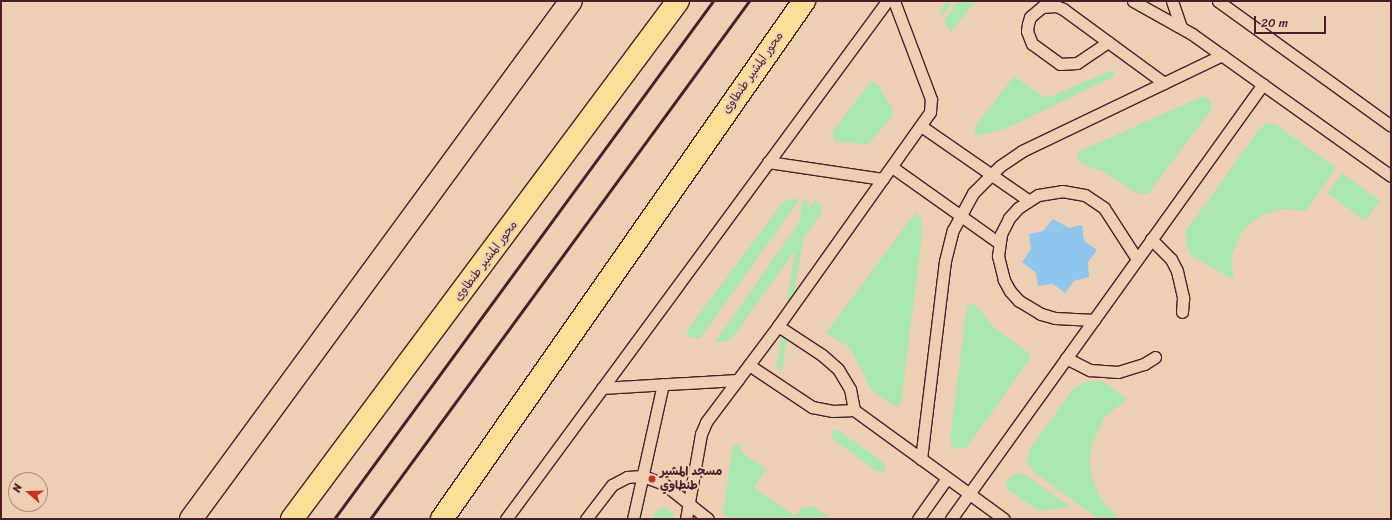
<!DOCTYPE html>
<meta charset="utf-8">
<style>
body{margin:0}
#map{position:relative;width:1392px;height:520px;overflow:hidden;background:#edd0b4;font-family:Sriracha,"Playpen Sans Arabic",sans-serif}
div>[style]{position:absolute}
.green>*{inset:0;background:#aae7ae;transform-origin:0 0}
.water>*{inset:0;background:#8ec6ed}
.roads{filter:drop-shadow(1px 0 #4a1f2b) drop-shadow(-1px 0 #4a1f2b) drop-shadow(0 1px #4a1f2b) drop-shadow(0 -1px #4a1f2b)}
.service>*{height:11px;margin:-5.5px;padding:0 5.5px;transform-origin:5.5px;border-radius:5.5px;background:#edd0b4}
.tertiary>*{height:22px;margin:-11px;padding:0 11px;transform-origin:11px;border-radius:11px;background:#edd0b4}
.trunk>*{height:22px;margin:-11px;padding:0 11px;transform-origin:11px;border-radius:11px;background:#fcde96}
.rail>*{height:3px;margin:-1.5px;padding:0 1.5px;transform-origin:1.5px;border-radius:1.5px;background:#4a1f2b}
.dots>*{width:11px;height:11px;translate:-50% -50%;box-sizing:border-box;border:2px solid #edd0b4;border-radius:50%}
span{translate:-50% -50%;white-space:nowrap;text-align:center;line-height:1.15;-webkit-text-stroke:4px #edd0b4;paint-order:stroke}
.street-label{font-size:12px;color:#4a1f2b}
.poi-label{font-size:12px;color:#4a1f2b;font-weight:700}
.left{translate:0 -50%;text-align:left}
.frame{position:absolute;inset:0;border:2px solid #4a1f2b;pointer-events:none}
.north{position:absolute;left:8px;top:472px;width:40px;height:40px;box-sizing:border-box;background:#edd0b4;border:1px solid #ac897d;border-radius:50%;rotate:290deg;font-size:11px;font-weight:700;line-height:16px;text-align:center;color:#4a1f2b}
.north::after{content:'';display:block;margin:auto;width:14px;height:18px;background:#c8321e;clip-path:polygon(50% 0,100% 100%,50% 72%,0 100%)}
.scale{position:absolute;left:1254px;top:16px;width:72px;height:18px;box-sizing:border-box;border:2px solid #4a1f2b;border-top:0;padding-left:5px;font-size:12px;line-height:14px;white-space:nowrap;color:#4a1f2b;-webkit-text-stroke:3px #edd0b4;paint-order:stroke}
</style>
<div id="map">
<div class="green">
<i style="clip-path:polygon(947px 1px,953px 1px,942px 16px,939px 11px)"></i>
<i style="clip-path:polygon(958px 1px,976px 1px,951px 32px,944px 21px)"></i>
<i style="clip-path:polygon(1111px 70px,1115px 73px,1113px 77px,1007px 128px,979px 136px,974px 132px,976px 125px,1014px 76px,1043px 96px,1050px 97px)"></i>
<i style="clip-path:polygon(871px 81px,878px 85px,892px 108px,892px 116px,868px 145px,835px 141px,832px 132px)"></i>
<i style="clip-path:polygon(1203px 96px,1211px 100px,1211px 110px,1148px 194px,1138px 194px,1106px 173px,1078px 162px,1078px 152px)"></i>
<i style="clip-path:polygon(1267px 123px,1275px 124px,1336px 168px,1306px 211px,1282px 209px,1261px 216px,1251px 223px,1242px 232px,1232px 255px,1233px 280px,1192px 256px,1186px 245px,1186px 231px,1260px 128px)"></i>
<i style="left:1342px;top:173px;width:47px;height:25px;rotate:36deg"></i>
<i style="clip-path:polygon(790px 199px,799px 200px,700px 339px,687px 336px,688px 329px,783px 202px)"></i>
<i style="left:803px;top:200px;width:6px;height:171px;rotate:9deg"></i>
<i style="clip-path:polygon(814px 201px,822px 205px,821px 214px,734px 336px,726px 342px,715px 342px)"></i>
<i style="clip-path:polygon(915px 213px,921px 217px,922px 234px,901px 404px,897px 407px,872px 391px,850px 348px,826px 333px)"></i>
<i style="clip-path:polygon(975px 304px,994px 328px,1028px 352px,1030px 359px,967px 447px,957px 450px,951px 444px,950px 440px,966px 312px,968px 305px)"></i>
<i style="clip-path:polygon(1088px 381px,1104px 382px,1127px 399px,1104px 418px,1092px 444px,1090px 458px,1091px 473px,1101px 500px,1120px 519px,1098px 519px,1034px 472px,1027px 462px,1029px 450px,1069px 395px,1074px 388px)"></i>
<i style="clip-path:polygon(834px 430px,838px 430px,883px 462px,886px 467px,884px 472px,876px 471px,834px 440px,831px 436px)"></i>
<i style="clip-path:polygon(733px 444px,741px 445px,741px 452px,766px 469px,754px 488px,795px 516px,802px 508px,813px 506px,832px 519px,730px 519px,723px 514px)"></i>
<i style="clip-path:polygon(1023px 473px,1068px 505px,1069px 507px,1039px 511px,1008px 490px,1006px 483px,1010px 478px,1014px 474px)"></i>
<i style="clip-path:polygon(664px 507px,673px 513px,673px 519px,654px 519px,655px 512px)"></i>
</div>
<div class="water">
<i style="clip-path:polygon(1053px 219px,1069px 228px,1082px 225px,1084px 241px,1097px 250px,1088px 262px,1089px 277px,1074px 281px,1065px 293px,1053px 284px,1038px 286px,1036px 273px,1022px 262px,1031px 249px,1029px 234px,1043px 231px)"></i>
</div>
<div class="roads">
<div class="service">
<i style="left:1133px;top:1px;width:68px;rotate:29.2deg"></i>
<i style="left:1192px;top:34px;width:244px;rotate:35.5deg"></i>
<i style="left:1172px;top:1px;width:28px;rotate:71deg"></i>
<i style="left:1218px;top:1px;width:213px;rotate:35.8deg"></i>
<i style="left:1108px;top:42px;width:37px;rotate:146deg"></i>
<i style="left:1077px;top:63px;width:17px;rotate:177deg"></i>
<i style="left:1060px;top:64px;width:34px;rotate:-144deg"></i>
<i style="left:1032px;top:44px;width:14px;rotate:-111deg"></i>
<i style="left:1027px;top:31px;width:7px;rotate:-82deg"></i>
<i style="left:1028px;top:24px;width:7px;rotate:-74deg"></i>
<i style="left:1030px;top:17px;width:16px;rotate:-40deg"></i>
<i style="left:1042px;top:7px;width:14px;rotate:-4deg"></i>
<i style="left:1056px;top:6px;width:8px;rotate:23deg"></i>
<i style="left:1063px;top:9px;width:125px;rotate:36.2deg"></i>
<i style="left:921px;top:126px;width:130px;rotate:34.7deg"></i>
<i style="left:768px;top:162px;width:116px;rotate:8.4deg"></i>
<i style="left:892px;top:167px;width:131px;rotate:35.4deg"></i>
<i style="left:1151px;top:239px;width:28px;rotate:45deg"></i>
<i style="left:1171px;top:259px;width:13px;rotate:63deg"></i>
<i style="left:1177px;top:271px;width:28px;rotate:77deg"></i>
<i style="left:1183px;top:298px;width:14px;rotate:94deg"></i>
<i style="left:1094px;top:320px;width:39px;rotate:-177deg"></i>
<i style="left:1055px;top:318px;width:15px;rotate:-164deg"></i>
<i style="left:1041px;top:314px;width:26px;rotate:-149deg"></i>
<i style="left:1019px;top:301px;width:13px;rotate:-132deg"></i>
<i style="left:1010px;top:291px;width:13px;rotate:-119deg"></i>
<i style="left:1004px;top:280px;width:25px;rotate:-104deg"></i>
<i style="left:998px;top:256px;width:22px;rotate:-82deg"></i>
<i style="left:1001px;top:234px;width:18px;rotate:-63deg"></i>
<i style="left:1009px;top:218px;width:13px;rotate:-48deg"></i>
<i style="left:1018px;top:208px;width:24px;rotate:-33deg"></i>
<i style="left:1038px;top:195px;width:24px;rotate:-9deg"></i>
<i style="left:1062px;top:191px;width:23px;rotate:10deg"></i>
<i style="left:1085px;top:195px;width:23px;rotate:34deg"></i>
<i style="left:1104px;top:208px;width:61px;rotate:57.1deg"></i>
<i style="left:778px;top:326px;width:53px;rotate:33.4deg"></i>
<i style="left:822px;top:355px;width:21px;rotate:41deg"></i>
<i style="left:838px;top:369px;width:23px;rotate:59deg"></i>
<i style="left:850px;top:389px;width:21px;rotate:79deg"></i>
<i style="left:1066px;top:358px;width:27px;rotate:27deg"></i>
<i style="left:1090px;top:370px;width:28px;rotate:4deg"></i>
<i style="left:1118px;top:372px;width:27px;rotate:-17deg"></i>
<i style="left:1144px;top:364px;width:13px;rotate:-32deg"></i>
<i style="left:749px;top:365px;width:76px;rotate:33.7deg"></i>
<i style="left:812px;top:407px;width:21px;rotate:11deg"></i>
<i style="left:833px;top:411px;width:21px;rotate:-3deg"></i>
<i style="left:854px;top:410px;width:185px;rotate:36deg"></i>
<i style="left:602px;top:388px;width:136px;rotate:-3.4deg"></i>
<i style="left:921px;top:459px;width:199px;rotate:-83.1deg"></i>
<i style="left:945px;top:261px;width:32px;rotate:-76deg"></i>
<i style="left:953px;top:230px;width:42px;rotate:-61.6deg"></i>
<i style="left:973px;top:193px;width:38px;rotate:-45deg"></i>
<i style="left:1000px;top:166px;width:27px;rotate:-34deg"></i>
<i style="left:1022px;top:151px;width:222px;rotate:-25.6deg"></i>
<i style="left:506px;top:519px;width:643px;rotate:-53.66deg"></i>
<i style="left:586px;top:519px;width:43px;rotate:-52.6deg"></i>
<i style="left:612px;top:485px;width:17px;rotate:-28deg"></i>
<i style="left:627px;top:477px;width:16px;rotate:-4deg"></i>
<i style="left:643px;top:476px;width:22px;rotate:21deg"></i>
<i style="left:664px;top:484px;width:56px;rotate:38.5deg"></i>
<i style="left:633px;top:519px;width:138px;rotate:-77.5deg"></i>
<i style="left:686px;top:519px;width:86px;rotate:-80deg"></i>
<i style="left:701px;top:434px;width:13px;rotate:-67deg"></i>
<i style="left:706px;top:422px;width:120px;rotate:-53.1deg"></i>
<i style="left:778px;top:326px;width:262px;rotate:-54.6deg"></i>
<i style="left:930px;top:112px;width:13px;rotate:-86deg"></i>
<i style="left:931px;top:99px;width:105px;rotate:-110.7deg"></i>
<i style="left:918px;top:519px;width:50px;rotate:-54.7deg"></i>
<i style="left:951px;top:519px;width:535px;rotate:-54.35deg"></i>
</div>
<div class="tertiary">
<i style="left:191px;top:519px;width:642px;rotate:-53.74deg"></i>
</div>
<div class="trunk">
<i style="left:292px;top:519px;width:646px;rotate:-53.31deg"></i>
<i style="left:442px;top:519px;width:632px;rotate:-55.05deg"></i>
</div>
</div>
<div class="rail">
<i style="left:334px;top:519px;width:642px;rotate:-53.81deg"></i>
<i style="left:370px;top:519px;width:642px;rotate:-53.81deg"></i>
</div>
<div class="dots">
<i style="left:652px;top:479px;background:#c8321e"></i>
</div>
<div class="street-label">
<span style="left:753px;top:73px;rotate:-55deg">محور المشير طنطاوى</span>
<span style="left:486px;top:261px;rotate:-53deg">محور المشير طنطاوى</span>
</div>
<div class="poi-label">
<span class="left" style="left:660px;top:479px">مسجد المشير<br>طنطاوي</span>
</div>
<div class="frame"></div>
<div class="north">N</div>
<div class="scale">20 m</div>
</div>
